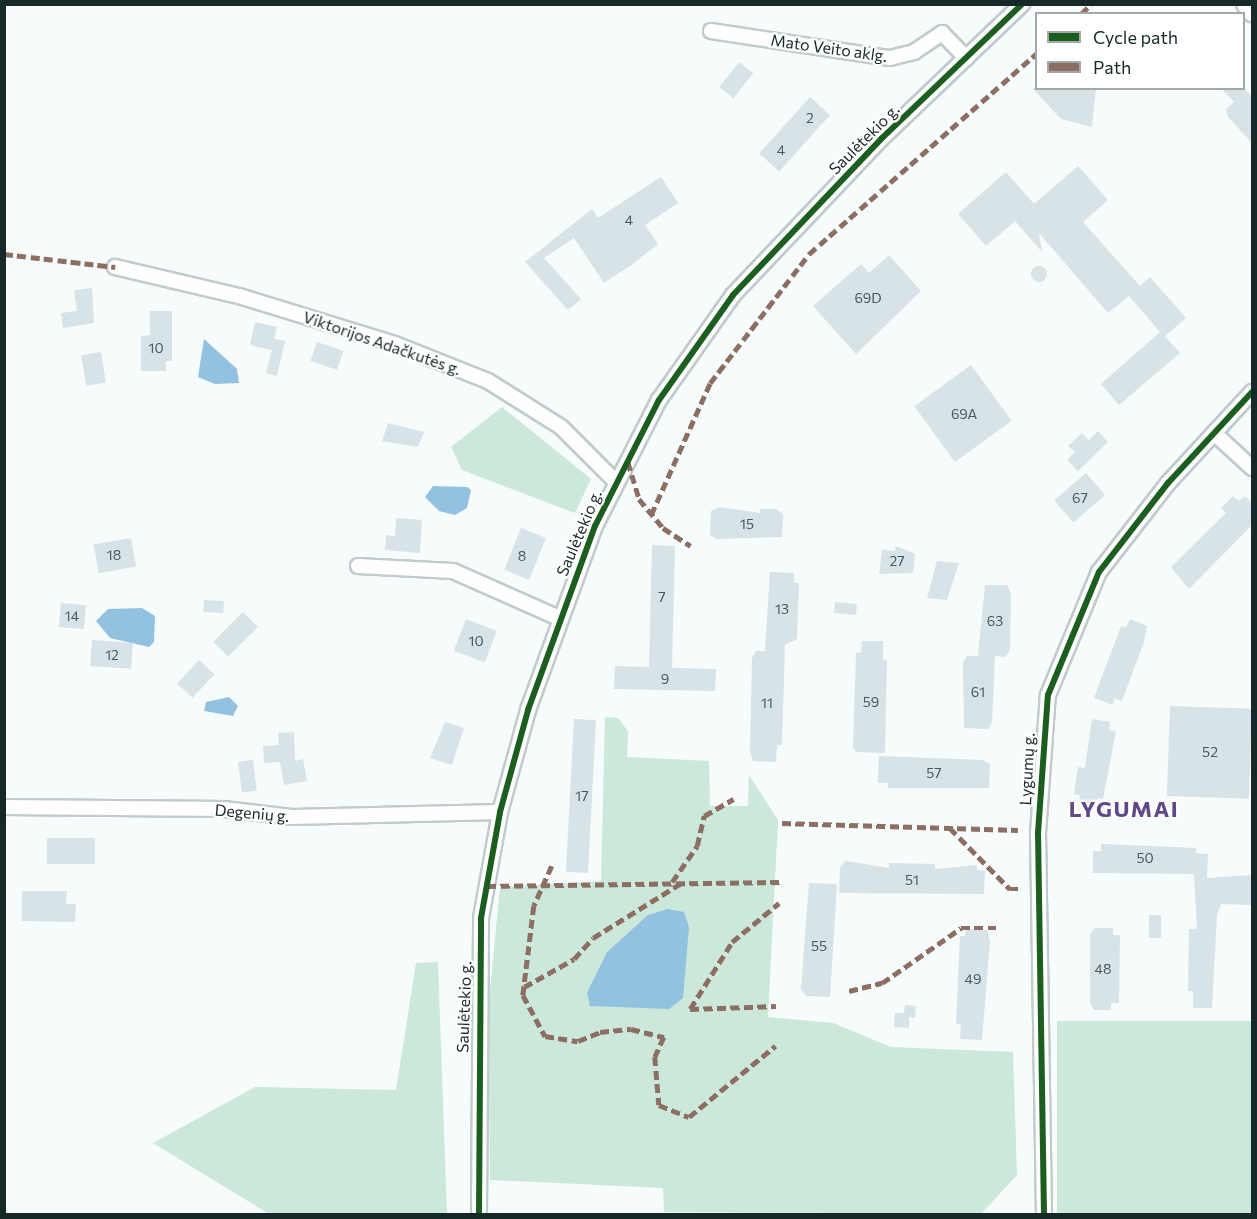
<!DOCTYPE html>
<meta charset="utf-8">
<style>
body{margin:0}
#map{position:relative;width:1257px;height:1219px;overflow:hidden;background:#f6fbfb;font-family:Commissioner,sans-serif}
div>[style]{position:absolute}
.green>*{inset:0;background:#cce8db;transform-origin:0 0}
.water>*{inset:0;background:#93c1e0}
.building>*{inset:0;background:#d7e3e6;transform-origin:0 0}
.round{border-radius:50%}
.roads{filter:drop-shadow(2px 0 #c1cbcb) drop-shadow(-2px 0 #c1cbcb) drop-shadow(0 2px #c1cbcb) drop-shadow(0 -2px #c1cbcb)}
.street>*{height:14px;margin:-7px;padding:0 7px;transform-origin:7px;border-radius:7px;background:#fefefe}
.secondary>*{height:20px;margin:-10px;padding:0 10px;transform-origin:10px;border-radius:10px;background:#fefefe}
.quiet>*{height:4.5px;margin-top:-2.25px;transform-origin:0;background:repeating-linear-gradient(90deg,#8d6e63 0 9px,transparent 0 13.5px)}
.cycleway>*{height:6px;margin:-3px;padding:0 3px;transform-origin:3px;border-radius:3px;background:#1b5e20}
span{translate:-50% -50%;white-space:nowrap;text-align:center;line-height:1.15;-webkit-text-stroke:4.5px #fff;paint-order:stroke}
.number-label{font-size:14px;color:#49595a}
.number-label span{-webkit-text-stroke-width:0}
.street-label{font-size:16px;color:#172829}
.district-label{font-size:22px;color:#604987;font-weight:700;letter-spacing:1.5px}
.frame{position:absolute;inset:0;border:6px solid #172829;pointer-events:none}
.legend{position:absolute;left:1035px;top:12px;width:210px;height:78px;box-sizing:border-box;background:#fff;border:2px solid #a2a9a9;margin:0;padding:8px 10px;list-style:none;font-size:18px;color:#172829}
.legend li{display:flex;align-items:center;gap:12px;height:30px}
.legend b{width:30px;border:2px solid #a2a9a9}
</style>
<div id="map">
<div class="green">
<i style="clip-path:polygon(502px 407px,591px 479px,575px 513px,462px 470px,451px 447px)"></i>
<i style="clip-path:polygon(605px 717px,618px 718px,628px 731px,627px 757px,709px 761px,710px 806px,748px 806px,749px 775px,778px 820px,768px 1017px,833px 1023px,891px 1047px,1013px 1052px,1017px 1175px,981px 1214px,664px 1212px,663px 1188px,490px 1180px,488px 1012px,500px 887px,601px 881px)"></i>
<i style="clip-path:polygon(438px 962px,447px 1214px,269px 1214px,153px 1143px,255px 1087px,396px 1090px,416px 963px)"></i>
<i style="left:1252px;top:1021px;width:193px;height:195px;rotate:90deg"></i>
</div>
<div class="water">
<i style="clip-path:polygon(204px 339px,237px 369px,239px 383px,215px 384px,198px 377px)"></i>
<i style="clip-path:polygon(433px 486px,467px 487px,471px 490px,467px 508px,455px 515px,439px 511px,425px 497px)"></i>
<i style="clip-path:polygon(142px 608px,155px 616px,154px 642px,149px 647px,110px 638px,96px 621px,108px 609px)"></i>
<i style="clip-path:polygon(229px 697px,238px 706px,233px 716px,204px 711px,206px 702px)"></i>
<i style="clip-path:polygon(668px 909px,684px 912px,689px 927px,683px 998px,669px 1009px,590px 1006px,587px 993px,607px 952px,648px 915px)"></i>
</div>
<div class="building">
<i style="left:739px;top:62px;width:18px;height:32px;rotate:38deg"></i>
<i style="clip-path:polygon(1032px 88px,1096px 88px,1092px 127px,1061px 119px)"></i>
<i style="clip-path:polygon(1221px 88px,1244px 88px,1252px 97px,1252px 143px,1228px 117px,1226px 109px,1234px 102px)"></i>
<i style="left:810px;top:97px;width:27px;height:76px;rotate:42deg"></i>
<i style="clip-path:polygon(1078px 166px,1108px 200px,1083px 222px,1140px 286px,1150px 277px,1186px 318px,1165px 336px,1180px 353px,1119px 405px,1101px 384px,1160px 332px,1129px 296px,1108px 313px,1039px 233px,1042px 252px,1015px 221px,986px 246px,958px 214px,1006px 172px,1034px 204px)"></i>
<i style="clip-path:polygon(661px 177px,678px 203px,645px 225px,658px 244px,630px 266px,604px 283px,574px 238px,544px 258px,581px 299px,568px 310px,525px 262px,592px 209px,598px 218px)"></i>
<i style="clip-path:polygon(889px 255px,921px 291px,856px 354px,813px 306px,861px 264px,869px 273px)"></i>
<i class="round" style="left:1031px;top:266px;width:16px;height:16px"></i>
<i style="clip-path:polygon(92px 288px,94px 323px,63px 328px,61px 313px,77px 311px,74px 290px)"></i>
<i style="clip-path:polygon(150px 311px,172px 311px,172px 361px,166px 361px,166px 371px,141px 371px,141px 336px,150px 335px)"></i>
<i style="clip-path:polygon(255px 322px,277px 327px,274px 339px,285px 341px,277px 376px,266px 373px,272px 350px,250px 345px)"></i>
<i style="left:317px;top:342px;width:28px;height:20px;rotate:19deg"></i>
<i style="left:101px;top:352px;width:31px;height:20px;rotate:81deg"></i>
<i style="left:971px;top:365px;width:69px;height:70px;rotate:54deg"></i>
<i style="clip-path:polygon(388px 423px,424px 432px,418px 447px,382px 441px)"></i>
<i style="clip-path:polygon(1098px 431px,1108px 442px,1078px 471px,1067px 460px,1075px 452px,1068px 446px,1082px 433px,1089px 440px)"></i>
<i style="left:1086px;top:473px;width:29px;height:42px;rotate:49deg"></i>
<i style="clip-path:polygon(1233px 496px,1239px 501px,1245px 496px,1252px 503px,1252px 525px,1189px 589px,1171px 567px,1226px 513px,1221px 508px)"></i>
<i style="clip-path:polygon(719px 507px,760px 513px,760px 509px,776px 509px,783px 514px,782px 537px,717px 539px,710px 535px,711px 511px)"></i>
<i style="clip-path:polygon(396px 518px,422px 520px,420px 553px,385px 550px,386px 535px,395px 536px)"></i>
<i style="left:521px;top:528px;width:27px;height:45px;rotate:22deg"></i>
<i style="left:131px;top:538px;width:29px;height:38px;rotate:80deg"></i>
<i style="clip-path:polygon(652px 545px,675px 546px,672px 668px,716px 669px,715px 691px,614px 689px,615px 666px,649px 667px)"></i>
<i style="clip-path:polygon(896px 546px,915px 554px,913px 573px,879px 574px,882px 550px,895px 551px)"></i>
<i style="clip-path:polygon(937px 561px,959px 563px,947px 600px,927px 598px)"></i>
<i style="clip-path:polygon(770px 572px,794px 573px,794px 583px,799px 583px,797px 639px,785px 645px,782px 745px,777px 745px,776px 762px,753px 761px,750px 752px,752px 658px,756px 651px,765px 651px)"></i>
<i style="clip-path:polygon(985px 585px,1007px 585px,1011px 594px,1010px 650px,1005px 657px,995px 656px,992px 722px,989px 729px,964px 728px,963px 663px,967px 656px,978px 656px)"></i>
<i style="left:204px;top:600px;width:20px;height:12px;rotate:3deg"></i>
<i style="left:835px;top:602px;width:22px;height:11px;rotate:5deg"></i>
<i style="left:61px;top:603px;width:25px;height:24px;rotate:5deg"></i>
<i style="left:243px;top:612px;width:21px;height:42px;rotate:45deg"></i>
<i style="left:466px;top:619px;width:33px;height:34px;rotate:21deg"></i>
<i style="clip-path:polygon(1130px 619px,1147px 626px,1144px 642px,1122px 701px,1114px 698px,1113px 705px,1094px 698px,1121px 626px,1126px 628px)"></i>
<i style="left:92px;top:640px;width:41px;height:26px;rotate:4deg"></i>
<i style="clip-path:polygon(862px 641px,883px 641px,883px 660px,887px 660px,885px 753px,856px 752px,853px 747px,856px 653px,861px 653px)"></i>
<i style="left:199px;top:660px;width:21px;height:32px;rotate:43deg"></i>
<i style="left:1170px;top:706px;width:82px;height:90px;rotate:2deg"></i>
<i style="left:574px;top:719px;width:22px;height:153px;rotate:3deg"></i>
<i style="clip-path:polygon(1092px 719px,1110px 722px,1109px 730px,1116px 731px,1103px 799px,1098px 798px,1096px 808px,1079px 805px,1080px 795px,1074px 794px,1078px 767px,1085px 768px)"></i>
<i style="clip-path:polygon(445px 722px,464px 728px,452px 765px,430px 758px)"></i>
<i style="clip-path:polygon(294px 732px,295px 761px,303px 759px,307px 781px,284px 785px,280px 762px,264px 763px,263px 746px,279px 745px,278px 733px)"></i>
<i style="clip-path:polygon(879px 756px,982px 760px,990px 764px,989px 788px,888px 788px,888px 783px,878px 783px)"></i>
<i style="left:253px;top:760px;width:31px;height:15px;rotate:83deg"></i>
<i style="left:47px;top:838px;width:48px;height:26px"></i>
<i style="clip-path:polygon(1101px 844px,1196px 848px,1196px 853px,1208px 854px,1207px 878px,1252px 875px,1252px 905px,1221px 904px,1217px 915px,1212px 1008px,1193px 1008px,1193px 991px,1188px 991px,1189px 929px,1197px 929px,1194px 874px,1093px 873px,1093px 851px,1101px 851px)"></i>
<i style="clip-path:polygon(846px 861px,889px 868px,889px 863px,935px 864px,935px 869px,977px 865px,977px 870px,985px 871px,984px 894px,839px 893px,840px 867px)"></i>
<i style="clip-path:polygon(809px 883px,837px 884px,830px 997px,806px 996px,801px 989px)"></i>
<i style="clip-path:polygon(22px 891px,67px 891px,66px 904px,76px 904px,75px 922px,22px 921px)"></i>
<i style="left:1149px;top:915px;width:12px;height:23px"></i>
<i style="clip-path:polygon(1095px 928px,1113px 928px,1113px 935px,1120px 935px,1119px 1003px,1111px 1003px,1111px 1010px,1094px 1010px,1090px 1003px,1090px 934px)"></i>
<i style="clip-path:polygon(966px 929px,987px 930px,990px 941px,982px 1040px,960px 1039px,961px 1024px,956px 1024px,960px 936px,965px 936px)"></i>
<i style="clip-path:polygon(905px 1005px,916px 1006px,915px 1018px,909px 1017px,909px 1028px,894px 1027px,895px 1013px,904px 1013px)"></i>
</div>
<div class="roads">
<div class="street">
<i style="left:711px;top:31px;width:181px;rotate:8.6deg"></i>
<i style="left:890px;top:58px;width:25px;rotate:-14deg"></i>
<i style="left:914px;top:52px;width:34px;rotate:-34deg"></i>
<i style="left:942px;top:33px;width:35px;rotate:46deg"></i>
<i style="left:115px;top:267px;width:127px;rotate:13.2deg"></i>
<i style="left:239px;top:296px;width:163px;rotate:17.1deg"></i>
<i style="left:395px;top:344px;width:100px;rotate:21.7deg"></i>
<i style="left:488px;top:381px;width:86px;rotate:32.2deg"></i>
<i style="left:561px;top:427px;width:78px;rotate:45deg"></i>
<i style="left:1214px;top:433px;width:52px;rotate:42.6deg"></i>
<i style="left:358px;top:566px;width:95px;rotate:3deg"></i>
<i style="left:453px;top:571px;width:116px;rotate:23.9deg"></i>
<i style="left:4px;top:807px;width:220px;rotate:0.5deg"></i>
<i style="left:224px;top:809px;width:68px;rotate:6.7deg"></i>
<i style="left:292px;top:817px;width:208px;rotate:-1.4deg"></i>
<i style="left:479px;top:1214px;width:296px;rotate:-89.6deg"></i>
<i style="left:481px;top:918px;width:108px;rotate:-79.8deg"></i>
<i style="left:500px;top:812px;width:106px;rotate:-74.6deg"></i>
<i style="left:528px;top:710px;width:196px;rotate:-70deg"></i>
<i style="left:595px;top:526px;width:141px;rotate:-63.1deg"></i>
<i style="left:659px;top:400px;width:128px;rotate:-54.8deg"></i>
<i style="left:733px;top:295px;width:216px;rotate:-46.5deg"></i>
<i style="left:882px;top:138px;width:194px;rotate:-43.7deg"></i>
<i style="left:1044px;top:1214px;width:381px;rotate:-90.9deg"></i>
<i style="left:1038px;top:833px;width:138px;rotate:-85.9deg"></i>
<i style="left:1048px;top:695px;width:133px;rotate:-67.5deg"></i>
<i style="left:1099px;top:572px;width:113px;rotate:-52.2deg"></i>
<i style="left:1168px;top:483px;width:124px;rotate:-47.3deg"></i>
</div>
<div class="secondary">
<i style="left:1247px;top:4px;width:9px;rotate:54deg"></i>
</div>
</div>
<div class="quiet">
<i style="left:1081px;top:14px;width:14px;rotate:-45deg"></i>
<i style="left:4px;top:254px;width:112px;rotate:6.7deg"></i>
<i style="left:628px;top:462px;width:39px;rotate:73deg"></i>
<i style="left:639px;top:499px;width:38px;rotate:50deg"></i>
<i style="left:663px;top:528px;width:33px;rotate:33deg"></i>
<i style="left:651px;top:515px;width:145px;rotate:-65.9deg"></i>
<i style="left:710px;top:383px;width:163px;rotate:-52.5deg"></i>
<i style="left:809px;top:254px;width:303px;rotate:-41.4deg"></i>
<i style="left:782px;top:823px;width:236px;rotate:1.7deg"></i>
<i style="left:950px;top:828px;width:86px;rotate:45.5deg"></i>
<i style="left:1010px;top:889px;width:8px"></i>
<i style="left:552px;top:866px;width:44px;rotate:114.2deg"></i>
<i style="left:534px;top:906px;width:90px;rotate:97deg"></i>
<i style="left:523px;top:995px;width:47px;rotate:61.8deg"></i>
<i style="left:545px;top:1036px;width:33px;rotate:9deg"></i>
<i style="left:578px;top:1041px;width:24px;rotate:-22deg"></i>
<i style="left:600px;top:1032px;width:31px;rotate:-6deg"></i>
<i style="left:631px;top:1029px;width:34px;rotate:14deg"></i>
<i style="left:664px;top:1037px;width:22px;rotate:114deg"></i>
<i style="left:655px;top:1057px;width:48px;rotate:85.2deg"></i>
<i style="left:659px;top:1105px;width:32px;rotate:22deg"></i>
<i style="left:689px;top:1117px;width:112px;rotate:-39.5deg"></i>
<i style="left:672px;top:882px;width:44px;rotate:-55.2deg"></i>
<i style="left:697px;top:846px;width:31px;rotate:-77deg"></i>
<i style="left:704px;top:816px;width:34px;rotate:-30deg"></i>
<i style="left:487px;top:886px;width:293px;rotate:-0.8deg"></i>
<i style="left:524px;top:987px;width:57px;rotate:-29.2deg"></i>
<i style="left:574px;top:959px;width:28px;rotate:-48deg"></i>
<i style="left:593px;top:938px;width:106px;rotate:-31.9deg"></i>
<i style="left:849px;top:991px;width:34px;rotate:-14deg"></i>
<i style="left:882px;top:983px;width:96px;rotate:-34.8deg"></i>
<i style="left:961px;top:928px;width:35px"></i>
<i style="left:690px;top:1009px;width:79px;rotate:-57.9deg"></i>
<i style="left:732px;top:942px;width:61px;rotate:-39.7deg"></i>
<i style="left:690px;top:1009px;width:86px;rotate:-2deg"></i>
</div>
<div class="cycleway">
<i style="left:479px;top:1214px;width:296px;rotate:-89.6deg"></i>
<i style="left:481px;top:918px;width:108px;rotate:-79.8deg"></i>
<i style="left:500px;top:812px;width:106px;rotate:-74.6deg"></i>
<i style="left:528px;top:710px;width:196px;rotate:-70deg"></i>
<i style="left:595px;top:526px;width:141px;rotate:-63.1deg"></i>
<i style="left:659px;top:400px;width:128px;rotate:-54.8deg"></i>
<i style="left:733px;top:295px;width:216px;rotate:-46.5deg"></i>
<i style="left:882px;top:138px;width:194px;rotate:-43.7deg"></i>
<i style="left:1044px;top:1214px;width:381px;rotate:-90.9deg"></i>
<i style="left:1038px;top:833px;width:138px;rotate:-85.9deg"></i>
<i style="left:1048px;top:695px;width:133px;rotate:-67.5deg"></i>
<i style="left:1099px;top:572px;width:113px;rotate:-52.2deg"></i>
<i style="left:1168px;top:483px;width:124px;rotate:-47.3deg"></i>
</div>
<div class="number-label">
<span style="left:810px;top:118px">2</span>
<span style="left:781px;top:150px">4</span>
<span style="left:629px;top:220px">4</span>
<span style="left:868px;top:298px">69D</span>
<span style="left:156px;top:348px">10</span>
<span style="left:964px;top:414px">69A</span>
<span style="left:1080px;top:498px">67</span>
<span style="left:747px;top:524px">15</span>
<span style="left:114px;top:555px">18</span>
<span style="left:522px;top:556px">8</span>
<span style="left:897px;top:561px">27</span>
<span style="left:662px;top:597px">7</span>
<span style="left:782px;top:609px">13</span>
<span style="left:72px;top:616px">14</span>
<span style="left:995px;top:621px">63</span>
<span style="left:476px;top:641px">10</span>
<span style="left:112px;top:655px">12</span>
<span style="left:665px;top:679px">9</span>
<span style="left:978px;top:692px">61</span>
<span style="left:871px;top:702px">59</span>
<span style="left:767px;top:703px">11</span>
<span style="left:1210px;top:752px">52</span>
<span style="left:934px;top:773px">57</span>
<span style="left:582px;top:796px">17</span>
<span style="left:1145px;top:858px">50</span>
<span style="left:912px;top:880px">51</span>
<span style="left:819px;top:946px">55</span>
<span style="left:1103px;top:969px">48</span>
<span style="left:973px;top:979px">49</span>
</div>
<div class="street-label">
<span style="left:829px;top:48px;rotate:8deg">Mato Veito aklg.</span>
<span style="left:864px;top:139px;rotate:-45deg">Saulėtekio g.</span>
<span style="left:382px;top:343px;rotate:19deg">Viktorijos Adačkutės g.</span>
<span style="left:579px;top:533px;rotate:-67deg">Saulėtekio g.</span>
<span style="left:1027px;top:769px;rotate:-87deg">Lygumų g.</span>
<span style="left:252px;top:813px;rotate:5deg">Degenių g.</span>
<span style="left:464px;top:1007px;rotate:-88deg">Saulėtekio g.</span>
</div>
<div class="district-label">
<span style="left:1124px;top:809px">LYGUMAI</span>
</div>
<div class="frame"></div>
<ul class="legend">
<li><b style="height:8px;background:#1b5e20"></b>Cycle path</li>
<li><b style="height:8px;background:#8d6e63"></b>Path</li>
</ul>
</div>
